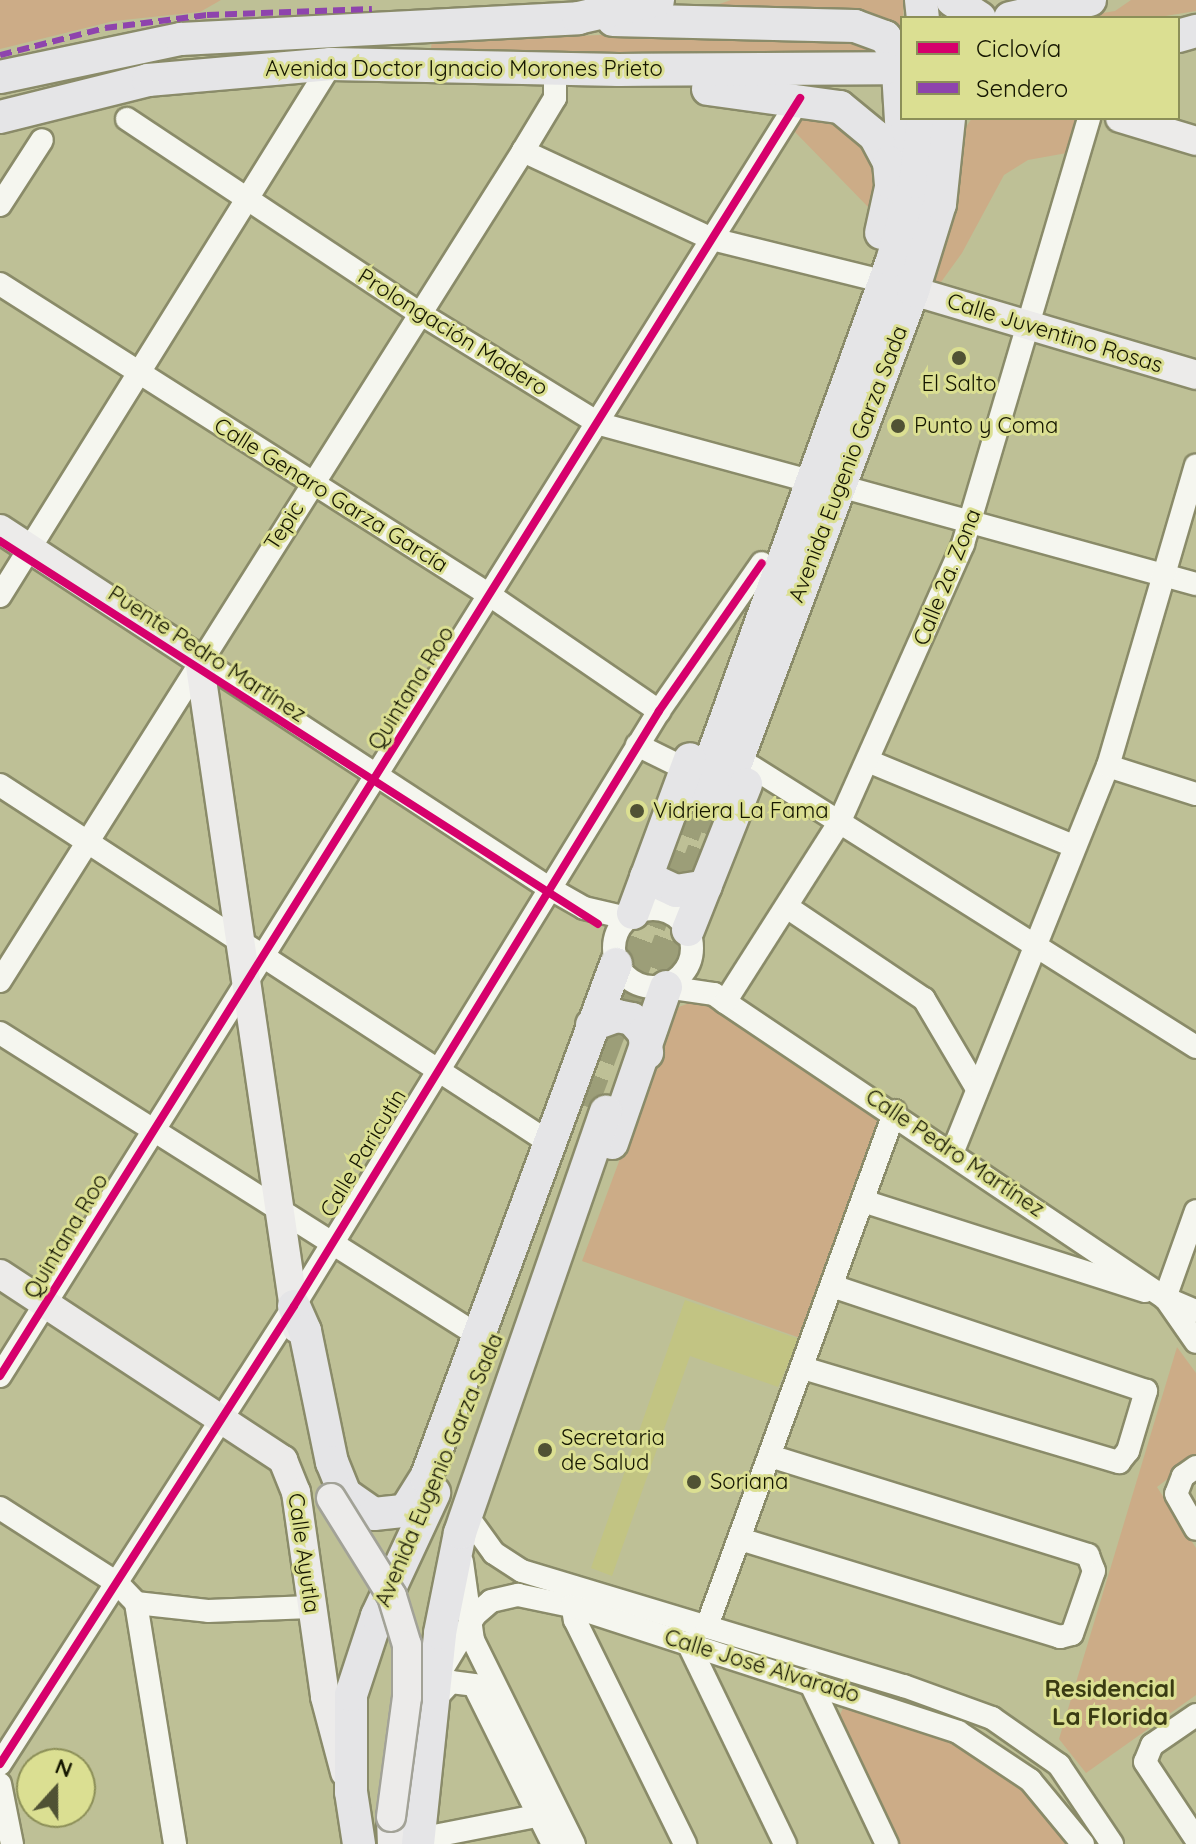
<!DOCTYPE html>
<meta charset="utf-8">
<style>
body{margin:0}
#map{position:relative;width:1196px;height:1844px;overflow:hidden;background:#bec096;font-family:Quicksand,sans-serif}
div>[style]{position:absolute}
.built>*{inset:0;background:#c2c483}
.green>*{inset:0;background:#ccac87}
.highway-tunnel>*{height:32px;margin-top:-16px;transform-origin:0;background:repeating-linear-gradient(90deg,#9c9e78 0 32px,transparent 0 48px)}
.roads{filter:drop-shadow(2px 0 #8a8b69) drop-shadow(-2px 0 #8a8b69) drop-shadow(0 2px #8a8b69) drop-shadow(0 -2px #8a8b69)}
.minor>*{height:22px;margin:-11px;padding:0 11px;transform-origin:11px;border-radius:11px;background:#f5f6ef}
.minor>.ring{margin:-11px;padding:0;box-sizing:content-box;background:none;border:22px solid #f5f6ef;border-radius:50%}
.major>*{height:28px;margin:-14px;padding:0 14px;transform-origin:14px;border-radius:14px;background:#ecebea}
.highway>*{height:32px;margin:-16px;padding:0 16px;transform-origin:16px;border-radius:16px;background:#e5e5e7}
.bridges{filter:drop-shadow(2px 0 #a2a297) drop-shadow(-2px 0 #a2a297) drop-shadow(0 2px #a2a297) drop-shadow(0 -2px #a2a297)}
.major-bridge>*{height:28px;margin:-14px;padding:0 14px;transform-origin:14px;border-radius:14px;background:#ecebea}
.quiet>*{height:6px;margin-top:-3px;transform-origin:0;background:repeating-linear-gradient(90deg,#8e44ad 0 12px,transparent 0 18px)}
.cycleway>*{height:8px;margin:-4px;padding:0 4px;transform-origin:4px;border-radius:4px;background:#d6006c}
.dots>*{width:22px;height:22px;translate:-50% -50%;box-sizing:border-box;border:4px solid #dbdf92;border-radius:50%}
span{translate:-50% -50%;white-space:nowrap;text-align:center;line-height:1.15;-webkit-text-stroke:6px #dbdf92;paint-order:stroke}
.street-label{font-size:22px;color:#151600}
.poi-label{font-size:22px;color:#151600}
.left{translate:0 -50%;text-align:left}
.neighbourhood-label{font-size:24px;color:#3a3b13;font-weight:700}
.legend{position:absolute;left:900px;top:16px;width:280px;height:104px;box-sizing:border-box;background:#dbdf92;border:2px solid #8c8f58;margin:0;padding:10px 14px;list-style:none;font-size:24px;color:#151600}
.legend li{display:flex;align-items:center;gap:16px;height:40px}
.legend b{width:40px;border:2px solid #8c8f58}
.north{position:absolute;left:16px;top:1748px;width:80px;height:80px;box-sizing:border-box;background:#dbdf92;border:2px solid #8c8f58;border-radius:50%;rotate:21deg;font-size:22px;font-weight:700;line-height:32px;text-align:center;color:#151600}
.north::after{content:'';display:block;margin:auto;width:28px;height:36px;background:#505234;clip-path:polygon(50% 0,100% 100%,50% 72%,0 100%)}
</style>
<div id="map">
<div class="built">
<i style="clip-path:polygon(685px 1300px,799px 1339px,778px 1387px,690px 1356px,612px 1576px,591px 1568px)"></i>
</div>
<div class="green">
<i style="clip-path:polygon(0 0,221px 0,200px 12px,114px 21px,0 49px)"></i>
<i style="clip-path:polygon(731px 0,904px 0,902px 40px,685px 16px)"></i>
<i style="clip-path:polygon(1131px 0,1196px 0,1196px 11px,1153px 18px,1071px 18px,1115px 11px)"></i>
<i style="clip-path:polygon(629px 34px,836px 36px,882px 51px,744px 60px,431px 48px,432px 41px)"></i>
<i style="clip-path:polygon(826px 112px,880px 155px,872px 211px,794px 131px,804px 115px)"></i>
<i style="clip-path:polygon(972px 118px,1089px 118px,1078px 151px,1028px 160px,1004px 175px,962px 253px,931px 296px,931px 237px,949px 153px)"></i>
<i style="clip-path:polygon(706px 997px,887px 1121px,803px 1339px,582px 1261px,676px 1008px)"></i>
<i style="clip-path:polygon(1177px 1347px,1196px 1373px,1196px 1457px,1157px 1487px,1196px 1548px,1196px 1695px,1086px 1773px,1059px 1739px)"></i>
<i style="clip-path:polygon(845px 1704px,934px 1729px,1030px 1790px,1073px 1844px,898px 1844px,837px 1721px)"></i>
</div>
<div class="highway-tunnel">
<i style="left:642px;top:1015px;width:226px;rotate:-69.6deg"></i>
<i style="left:582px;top:1105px;width:330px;rotate:-69.4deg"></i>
</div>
<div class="roads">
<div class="minor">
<i style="left:127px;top:119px;width:353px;rotate:33.6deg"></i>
<i style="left:421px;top:314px;width:210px;rotate:31.6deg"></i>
<i style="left:600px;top:424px;width:218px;rotate:15.2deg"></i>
<i style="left:523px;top:151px;width:208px;rotate:25deg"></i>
<i style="left:712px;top:239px;width:167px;rotate:13.9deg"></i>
<i style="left:0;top:205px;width:77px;rotate:-57.1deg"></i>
<i style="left:0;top:284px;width:582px;rotate:32.43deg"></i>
<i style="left:491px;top:596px;width:204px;rotate:34.4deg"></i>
<i style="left:840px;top:486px;width:369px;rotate:15.4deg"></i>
<i style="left:0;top:596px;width:627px;rotate:-58.11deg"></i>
<i style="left:199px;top:659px;width:418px;rotate:33.2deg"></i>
<i style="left:549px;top:888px;width:40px;rotate:29.7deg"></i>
<i style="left:584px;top:908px;width:44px;rotate:13.1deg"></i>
<i style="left:637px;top:745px;width:55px;rotate:26.1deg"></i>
<i style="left:868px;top:761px;width:222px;rotate:22.5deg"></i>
<i style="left:1108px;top:766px;width:92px;rotate:17.7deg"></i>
<i style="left:752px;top:767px;width:525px;rotate:32.24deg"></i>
<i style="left:0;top:785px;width:653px;rotate:33.06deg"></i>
<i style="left:787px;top:907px;width:165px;rotate:33.9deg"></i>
<i style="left:924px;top:999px;width:102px;rotate:59.4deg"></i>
<i class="ring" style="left:614px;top:909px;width:56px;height:56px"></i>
<i style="left:0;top:981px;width:981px;rotate:-57.78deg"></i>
<i style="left:523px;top:151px;width:62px;rotate:-58.9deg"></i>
<i style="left:555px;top:98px;width:29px;rotate:-90deg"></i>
<i style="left:666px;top:987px;width:49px;rotate:8.3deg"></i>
<i style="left:714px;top:994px;width:14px;rotate:36deg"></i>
<i style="left:725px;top:1002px;width:530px;rotate:33.93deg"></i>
<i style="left:1165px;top:1298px;width:34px;rotate:23deg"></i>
<i style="left:725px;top:1002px;width:212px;rotate:-57.5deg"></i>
<i style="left:839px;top:823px;width:305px;rotate:-66deg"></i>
<i style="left:963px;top:544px;width:444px;rotate:-73.5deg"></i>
<i style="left:0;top:1033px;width:563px;rotate:32.31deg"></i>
<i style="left:953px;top:1151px;width:415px;rotate:-68.1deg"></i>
<i style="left:1108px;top:766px;width:313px;rotate:-73.7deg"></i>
<i style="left:863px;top:1201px;width:296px;rotate:17.7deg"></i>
<i style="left:1165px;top:1298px;width:92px;rotate:-70.4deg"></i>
<i style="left:1166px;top:1299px;width:52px;rotate:55.1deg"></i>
<i style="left:803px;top:1368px;width:330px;rotate:16.6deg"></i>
<i style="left:1119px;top:1462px;width:14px;rotate:-51deg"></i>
<i style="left:1128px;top:1451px;width:63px;rotate:-73.3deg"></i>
<i style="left:1146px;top:1391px;width:331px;rotate:-161.5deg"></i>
<i style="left:0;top:1376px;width:1508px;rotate:-57.95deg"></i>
<i style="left:1196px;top:1467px;width:16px;rotate:145deg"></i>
<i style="left:1183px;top:1476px;width:19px;rotate:111deg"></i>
<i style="left:1176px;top:1494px;width:40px;rotate:60.3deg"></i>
<i style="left:0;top:1508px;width:139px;rotate:32.7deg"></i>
<i style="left:117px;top:1583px;width:28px;rotate:46deg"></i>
<i style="left:136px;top:1603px;width:72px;rotate:6.3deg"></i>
<i style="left:208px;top:1611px;width:103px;rotate:-2.2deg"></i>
<i style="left:465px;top:1513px;width:49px;rotate:54.1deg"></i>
<i style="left:494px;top:1553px;width:33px;rotate:33deg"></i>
<i style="left:522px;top:1571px;width:399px;rotate:16.8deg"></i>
<i style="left:904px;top:1686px;width:94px;rotate:20deg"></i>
<i style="left:992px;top:1718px;width:82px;rotate:35deg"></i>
<i style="left:1059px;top:1765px;width:95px;rotate:56.1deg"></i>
<i style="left:740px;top:1539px;width:335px;rotate:17deg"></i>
<i style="left:1060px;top:1637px;width:12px;rotate:-14deg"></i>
<i style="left:1072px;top:1634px;width:67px;rotate:-70.8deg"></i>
<i style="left:1094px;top:1571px;width:17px;rotate:-111deg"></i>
<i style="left:1088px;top:1555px;width:333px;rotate:-162.7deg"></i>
<i style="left:462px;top:1562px;width:79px;rotate:82deg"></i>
<i style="left:473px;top:1640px;width:228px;rotate:63.7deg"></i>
<i style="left:571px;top:1596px;width:24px;rotate:81deg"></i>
<i style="left:575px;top:1620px;width:250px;rotate:63.8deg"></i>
<i style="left:136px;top:1603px;width:244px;rotate:80.8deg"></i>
<i style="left:707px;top:1626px;width:548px;rotate:-69.95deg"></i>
<i style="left:688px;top:1643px;width:223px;rotate:64.2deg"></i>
<i style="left:441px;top:1671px;width:66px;rotate:-58.7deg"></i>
<i style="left:475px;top:1615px;width:21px;rotate:-41deg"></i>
<i style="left:491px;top:1601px;width:28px;rotate:-13deg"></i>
<i style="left:518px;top:1595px;width:54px;rotate:11.7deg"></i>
<i style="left:571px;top:1606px;width:407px;rotate:18deg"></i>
<i style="left:958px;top:1732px;width:87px;rotate:33.7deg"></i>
<i style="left:1030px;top:1780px;width:83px;rotate:50.4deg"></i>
<i style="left:809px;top:1680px;width:182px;rotate:64.6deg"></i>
<i style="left:434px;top:1700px;width:25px;rotate:-47deg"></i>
<i style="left:451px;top:1682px;width:23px;rotate:7deg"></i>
<i style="left:474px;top:1685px;width:178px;rotate:63.6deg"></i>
<i style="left:1196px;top:1715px;width:53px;rotate:145.7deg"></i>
<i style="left:1152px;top:1745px;width:18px;rotate:112deg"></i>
<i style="left:1145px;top:1762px;width:92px;rotate:56.5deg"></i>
<i style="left:0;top:1764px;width:544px;rotate:-57.3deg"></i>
<i style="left:294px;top:1306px;width:698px;rotate:-58.47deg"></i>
<i style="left:659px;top:711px;width:180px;rotate:-55.2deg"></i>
<i style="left:0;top:1784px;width:61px;rotate:78.7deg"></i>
<i style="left:419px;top:1839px;width:135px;rotate:-11.1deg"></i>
</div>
<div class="major">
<i style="left:1120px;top:118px;width:79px;rotate:16.8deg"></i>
<i style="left:913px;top:291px;width:295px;rotate:16.5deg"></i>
<i style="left:0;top:529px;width:238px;rotate:33.2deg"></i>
<i style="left:199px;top:659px;width:677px;rotate:81.68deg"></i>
<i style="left:0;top:1274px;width:339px;rotate:33.3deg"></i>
<i style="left:283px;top:1460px;width:35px;rotate:68deg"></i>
<i style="left:296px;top:1492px;width:207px;rotate:81.9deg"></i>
<i style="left:325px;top:1697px;width:78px;rotate:75.1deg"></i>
<i style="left:391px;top:1817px;width:27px;rotate:88deg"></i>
</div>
<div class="highway">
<i style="left:921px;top:0;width:18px;rotate:84deg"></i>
<i style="left:952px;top:0;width:33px;rotate:33deg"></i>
<i style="left:1010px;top:18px;width:82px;rotate:-12.7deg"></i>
<i style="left:613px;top:20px;width:242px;rotate:1.4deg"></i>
<i style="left:855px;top:26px;width:32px;rotate:20deg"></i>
<i style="left:885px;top:37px;width:22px;rotate:56deg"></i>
<i style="left:897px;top:55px;width:82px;rotate:86.5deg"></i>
<i style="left:902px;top:137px;width:98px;rotate:102.3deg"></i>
<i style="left:1178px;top:36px;width:19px;rotate:-16deg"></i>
<i style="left:0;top:77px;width:185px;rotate:-11.9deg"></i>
<i style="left:181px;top:39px;width:398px;rotate:-3deg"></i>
<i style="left:578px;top:18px;width:82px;rotate:-12.7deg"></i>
<i style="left:708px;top:89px;width:133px;rotate:7.8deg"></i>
<i style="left:840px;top:107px;width:45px;rotate:39.6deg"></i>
<i style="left:875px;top:136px;width:30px;rotate:62deg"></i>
<i style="left:889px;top:162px;width:21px;rotate:85deg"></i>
<i style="left:0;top:117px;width:153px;rotate:-14deg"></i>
<i style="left:148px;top:80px;width:184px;rotate:-5deg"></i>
<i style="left:331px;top:64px;width:288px;rotate:1.2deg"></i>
<i style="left:619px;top:70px;width:267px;rotate:-0.4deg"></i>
<i style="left:698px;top:796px;width:569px;rotate:-70.07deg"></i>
<i style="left:892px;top:261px;width:82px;rotate:-73.8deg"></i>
<i style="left:915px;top:182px;width:64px;rotate:-82.9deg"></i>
<i style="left:721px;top:803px;width:547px;rotate:-69.44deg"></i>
<i style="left:913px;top:291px;width:91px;rotate:-72.8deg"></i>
<i style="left:940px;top:204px;width:86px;rotate:-84deg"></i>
<i style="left:646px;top:877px;width:33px;rotate:25deg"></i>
<i style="left:676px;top:891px;width:30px;rotate:-9deg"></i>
<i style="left:633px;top:913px;width:164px;rotate:-69.7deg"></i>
<i style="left:688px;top:930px;width:157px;rotate:-68.3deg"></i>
<i style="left:592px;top:1025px;width:27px;rotate:-20deg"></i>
<i style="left:617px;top:1016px;width:15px;rotate:11deg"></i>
<i style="left:632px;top:1019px;width:18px;rotate:49deg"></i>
<i style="left:644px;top:1033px;width:20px;rotate:81deg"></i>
<i style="left:612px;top:1143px;width:165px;rotate:-70.9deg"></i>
<i style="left:294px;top:1306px;width:27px;rotate:66deg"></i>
<i style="left:305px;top:1331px;width:134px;rotate:78.4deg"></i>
<i style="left:332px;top:1462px;width:35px;rotate:68deg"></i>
<i style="left:345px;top:1494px;width:35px;rotate:35deg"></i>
<i style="left:374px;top:1514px;width:31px;rotate:-6deg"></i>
<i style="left:405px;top:1511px;width:39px;rotate:-58deg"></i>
<i style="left:426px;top:1478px;width:548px;rotate:-69.71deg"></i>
<i style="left:359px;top:1844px;width:53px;rotate:-98.7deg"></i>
<i style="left:351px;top:1792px;width:97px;rotate:-90deg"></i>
<i style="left:351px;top:1695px;width:83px;rotate:-71.8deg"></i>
<i style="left:377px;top:1616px;width:136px;rotate:-65.1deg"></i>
<i style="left:418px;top:1844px;width:212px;rotate:-84deg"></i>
<i style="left:440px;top:1633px;width:102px;rotate:-78.7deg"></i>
<i style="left:460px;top:1533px;width:446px;rotate:-70.9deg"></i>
</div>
</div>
<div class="bridges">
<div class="major-bridge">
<i style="left:331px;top:1498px;width:115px;rotate:58.1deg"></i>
<i style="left:392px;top:1596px;width:51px;rotate:73deg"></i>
<i style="left:407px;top:1645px;width:52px;rotate:90deg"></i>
<i style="left:407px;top:1697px;width:121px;rotate:97.6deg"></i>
</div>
</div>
<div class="quiet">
<i style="left:0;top:55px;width:108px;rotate:-14.4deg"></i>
<i style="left:105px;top:28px;width:103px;rotate:-7.3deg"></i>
<i style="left:207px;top:15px;width:165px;rotate:-2.1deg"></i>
</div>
<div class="cycleway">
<i style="left:0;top:541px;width:710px;rotate:32.64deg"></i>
<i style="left:0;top:1376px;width:1508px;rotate:-57.95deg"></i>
<i style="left:0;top:1764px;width:544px;rotate:-57.3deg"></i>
<i style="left:294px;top:1306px;width:698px;rotate:-58.47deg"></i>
<i style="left:659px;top:711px;width:180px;rotate:-55.2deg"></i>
</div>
<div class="dots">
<i style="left:959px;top:358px;background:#505234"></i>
<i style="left:898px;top:426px;background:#505234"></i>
<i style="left:637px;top:811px;background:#505234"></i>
<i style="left:545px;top:1450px;background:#505234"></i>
<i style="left:694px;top:1482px;background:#505234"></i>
</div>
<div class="street-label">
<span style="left:464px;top:69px">Avenida Doctor Ignacio Morones Prieto</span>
<span style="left:453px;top:332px;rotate:32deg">Prolongación Madero</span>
<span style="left:1055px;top:333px;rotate:17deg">Calle Juventino Rosas</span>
<span style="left:848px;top:464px;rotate:-69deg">Avenida Eugenio Garza Sada</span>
<span style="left:331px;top:495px;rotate:32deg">Calle Genaro Garza García</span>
<span style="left:284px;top:526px;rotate:-57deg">Tepic</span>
<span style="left:947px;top:577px;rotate:-68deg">Calle 2a. Zona</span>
<span style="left:207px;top:654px;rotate:33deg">Puente Pedro Martínez</span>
<span style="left:411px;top:688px;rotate:-58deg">Quintana Roo</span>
<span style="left:363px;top:1153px;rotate:-59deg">Calle Paricutín</span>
<span style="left:955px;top:1153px;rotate:34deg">Calle Pedro Martínez</span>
<span style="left:66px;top:1236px;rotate:-59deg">Quintana Roo</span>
<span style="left:439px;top:1470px;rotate:-67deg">Avenida Eugenio Garza Sada</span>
<span style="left:304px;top:1553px;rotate:82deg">Calle Ayutla</span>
<span style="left:762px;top:1666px;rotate:17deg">Calle José Alvarado</span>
</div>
<div class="poi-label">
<span style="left:959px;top:384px">El Salto</span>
<span class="left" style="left:914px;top:426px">Punto y Coma</span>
<span class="left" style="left:653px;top:811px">Vidriera La Fama</span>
<span class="left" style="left:561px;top:1450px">Secretaria<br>de Salud</span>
<span class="left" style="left:710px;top:1482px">Soriana</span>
</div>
<div class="neighbourhood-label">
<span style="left:1110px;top:1703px">Residencial<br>La Florida</span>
</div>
<ul class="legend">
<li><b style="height:10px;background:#d6006c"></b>Ciclovía</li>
<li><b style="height:10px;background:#8e44ad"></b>Sendero</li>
</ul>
<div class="north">N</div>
</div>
